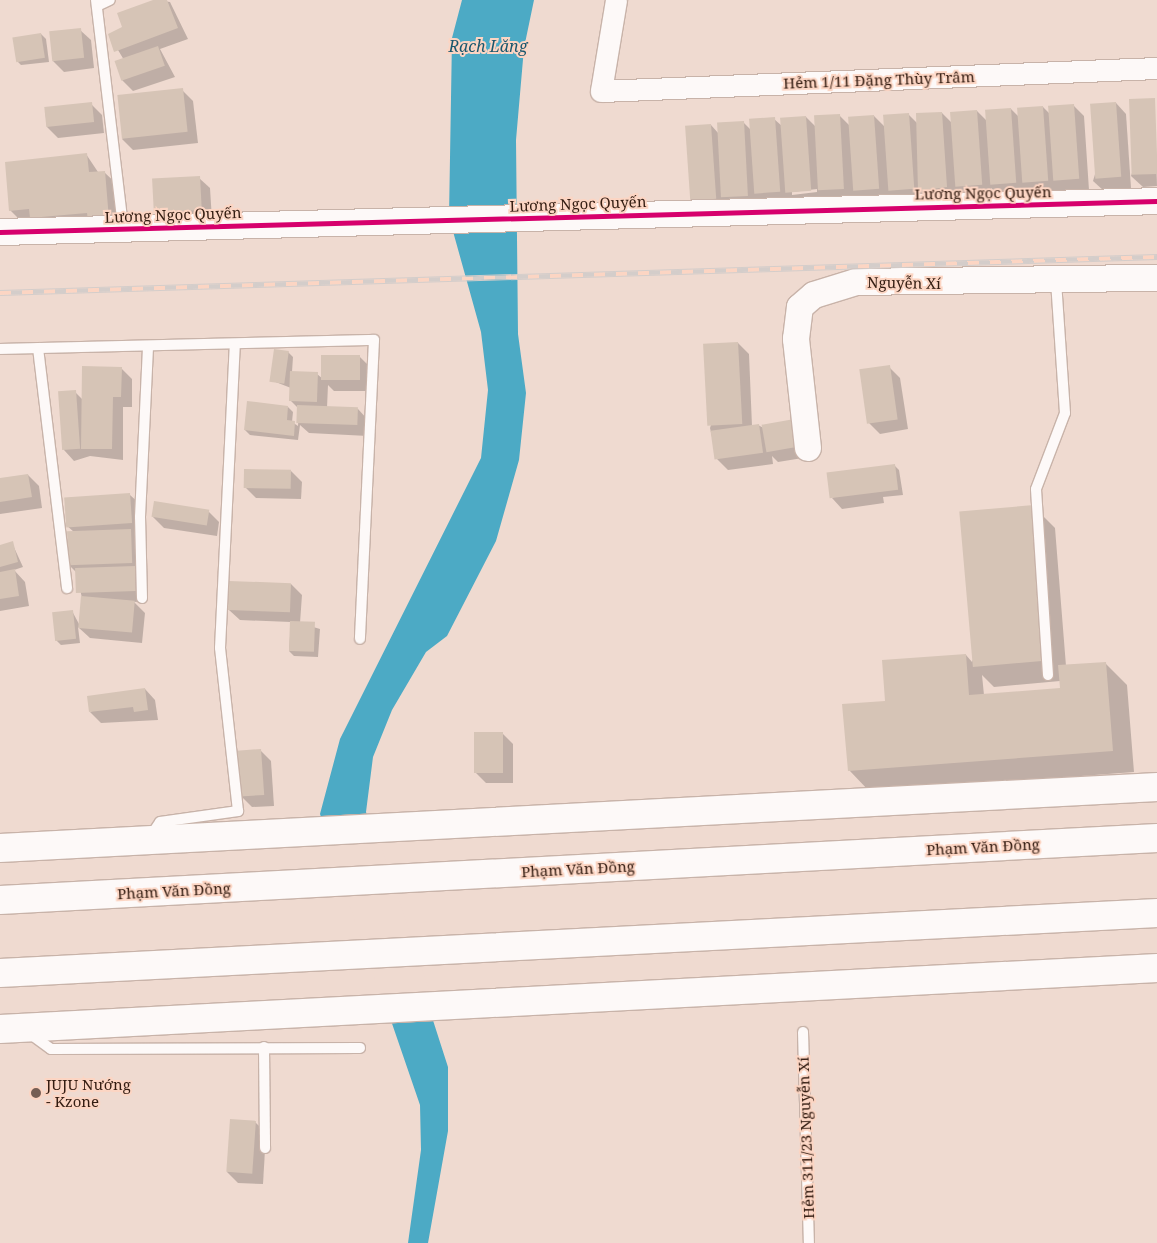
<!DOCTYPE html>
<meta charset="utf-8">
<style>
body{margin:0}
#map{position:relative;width:1157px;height:1243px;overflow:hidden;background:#efdad0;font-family:"Noto Serif",serif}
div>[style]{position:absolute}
.water>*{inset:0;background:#4caac5}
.pier>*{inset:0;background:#efdad0}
.shadow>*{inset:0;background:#0003}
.building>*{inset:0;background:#d6c4b6;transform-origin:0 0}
.roads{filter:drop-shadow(1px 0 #c8b3a9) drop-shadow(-1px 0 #c8b3a9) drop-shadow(0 1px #c8b3a9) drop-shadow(0 -1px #c8b3a9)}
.service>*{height:10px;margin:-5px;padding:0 5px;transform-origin:5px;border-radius:5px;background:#fdf9f8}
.minor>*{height:21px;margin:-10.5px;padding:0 10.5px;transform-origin:10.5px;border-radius:10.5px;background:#fdf9f8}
.tertiary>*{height:26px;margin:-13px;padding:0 13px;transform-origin:13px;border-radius:13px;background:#fdf9f8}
.primary>*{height:28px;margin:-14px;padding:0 14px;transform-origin:14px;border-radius:14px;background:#fdf9f8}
.trunk>*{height:28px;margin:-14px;padding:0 14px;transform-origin:14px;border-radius:14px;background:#fdf9f8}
.rail>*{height:5.5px;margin-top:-2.75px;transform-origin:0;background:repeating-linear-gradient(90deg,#fcd5c3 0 11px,#d4cdca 0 22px);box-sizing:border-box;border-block:1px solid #d4cdca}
.cycleway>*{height:5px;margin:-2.5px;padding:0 2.5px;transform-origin:2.5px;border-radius:2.5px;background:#d6006c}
.dots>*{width:14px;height:14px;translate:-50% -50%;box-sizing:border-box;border:2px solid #fcd5c3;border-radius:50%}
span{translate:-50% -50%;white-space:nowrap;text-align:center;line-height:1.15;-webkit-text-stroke:4px #fcd5c3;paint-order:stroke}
.street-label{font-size:15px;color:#331c11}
.poi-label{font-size:15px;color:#331c11}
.left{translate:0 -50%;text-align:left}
.water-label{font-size:16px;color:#19576e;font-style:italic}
</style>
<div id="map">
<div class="water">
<i style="clip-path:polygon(462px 0,534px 0,524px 48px,516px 140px,518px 334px,526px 393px,519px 460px,496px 541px,447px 636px,426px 652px,392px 710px,373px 757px,366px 812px,448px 1067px,448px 1131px,428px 1243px,408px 1243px,421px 1150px,420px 1105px,320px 814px,340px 739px,481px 458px,488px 390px,481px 332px,449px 217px,452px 38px)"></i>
</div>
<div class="pier">
<i style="clip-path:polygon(370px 814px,438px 1018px,389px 1020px,319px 817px)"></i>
</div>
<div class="shadow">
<i style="clip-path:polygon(156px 0,170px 2px,188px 39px,160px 49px,175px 77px,133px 91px,122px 80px,124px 60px,109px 35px,125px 29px)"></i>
<i style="clip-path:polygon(80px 30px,91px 40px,94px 68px,64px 72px,53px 61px)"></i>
<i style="clip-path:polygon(41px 34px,46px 39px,49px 62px,21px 65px,16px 60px)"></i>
<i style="clip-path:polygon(182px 90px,193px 101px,198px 143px,133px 150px,122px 139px)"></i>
<i style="clip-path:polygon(1154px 100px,1157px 186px,1143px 187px,1131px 176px)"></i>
<i style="clip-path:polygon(1116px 103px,1126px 114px,1131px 188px,1104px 191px,1093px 181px)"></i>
<i style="clip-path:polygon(91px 104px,102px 115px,104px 133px,58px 138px,47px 127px,45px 109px)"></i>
<i style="clip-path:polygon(evenodd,1074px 106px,1084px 116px,1089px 190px,1032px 195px,1026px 189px,1026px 193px,1000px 197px,991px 188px,992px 196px,965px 199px,957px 190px,957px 197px,898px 203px,889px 194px,889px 200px,863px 204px,854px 195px,855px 200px,828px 203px,821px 196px,821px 202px,699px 213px,711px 125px,719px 134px,743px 122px,750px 129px,774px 119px,782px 126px,806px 117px,815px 126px,839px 115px,850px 126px,874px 116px,884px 126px,909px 115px,917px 123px,942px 113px,952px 123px,977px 111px,987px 121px,1011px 109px,1018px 116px,1043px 107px,1049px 113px,1074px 106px,817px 189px,817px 192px,792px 195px,792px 192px,817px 189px)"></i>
<i style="clip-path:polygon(86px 154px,98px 172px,104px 172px,121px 188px,125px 235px,21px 221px,10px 210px)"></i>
<i style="clip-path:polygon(199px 178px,210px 188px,212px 220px,166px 222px,155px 212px)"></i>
<i style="clip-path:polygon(738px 343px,749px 354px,752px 426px,758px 425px,815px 456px,778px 462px,772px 456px,773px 464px,728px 470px,717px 459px,710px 428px)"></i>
<i style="clip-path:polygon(288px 352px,293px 357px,292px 372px,317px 374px,323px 379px,359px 356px,370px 367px,370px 391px,334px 391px,328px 385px,327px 408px,358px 409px,368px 420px,368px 436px,309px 433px,300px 425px,298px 440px,250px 435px,245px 430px,288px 407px,293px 412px,292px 422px,298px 426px,299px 409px,291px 401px,291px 388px,273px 381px)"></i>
<i style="clip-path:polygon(889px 367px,900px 378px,908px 429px,880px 434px,869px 423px)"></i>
<i style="clip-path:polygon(121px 368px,132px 379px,132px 407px,123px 407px,123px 460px,90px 456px,74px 461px,64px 450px,75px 392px,83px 400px)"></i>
<i style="clip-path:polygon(894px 465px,899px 470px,903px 495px,883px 497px,884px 503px,842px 509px,832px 498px)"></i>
<i style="clip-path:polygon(291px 471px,302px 482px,301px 499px,256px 498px,245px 487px)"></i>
<i style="clip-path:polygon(28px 475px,39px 486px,42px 508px,0 514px,0 480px)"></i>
<i style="clip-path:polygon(130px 495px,141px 505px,142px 533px,134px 534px,141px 541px,146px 601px,134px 602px,145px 613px,142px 643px,90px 638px,78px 627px,80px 643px,61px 645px,56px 640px,72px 611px,79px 624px,82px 598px,76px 572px,69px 565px,74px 532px,66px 525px)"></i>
<i style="clip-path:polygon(evenodd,1033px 506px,1055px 528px,1066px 666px,1105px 663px,1127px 685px,1134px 772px,870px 792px,849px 770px,887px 702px,966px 655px,972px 662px,1033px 506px,982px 675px,994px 687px,1060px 681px,1061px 689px,984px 695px,982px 675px)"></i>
<i style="clip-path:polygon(208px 511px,219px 522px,217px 536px,164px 528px,153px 517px)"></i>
<i style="clip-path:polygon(12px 543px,23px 567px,14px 570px,25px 582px,29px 606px,0 611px,0 546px)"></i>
<i style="clip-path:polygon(291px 584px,302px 595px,300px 623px,320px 629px,318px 657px,294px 656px,289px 651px,291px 622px,240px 620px,229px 610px)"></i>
<i style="clip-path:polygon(145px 689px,155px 700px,158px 720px,101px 723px,90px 712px)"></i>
<i style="clip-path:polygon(502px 733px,513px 744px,513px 783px,486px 783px,475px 772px)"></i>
<i style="clip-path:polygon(260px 750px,271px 761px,274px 806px,252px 807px,241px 796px)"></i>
<i style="clip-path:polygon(255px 1122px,266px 1133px,263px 1184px,238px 1183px,227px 1172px)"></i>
</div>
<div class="building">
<i style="clip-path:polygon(153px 0,167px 0,178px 28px,114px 52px,108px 34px,122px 27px,117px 13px)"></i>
<i style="left:81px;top:28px;width:30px;height:32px;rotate:84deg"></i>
<i style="left:41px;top:33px;width:25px;height:29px;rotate:81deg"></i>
<i style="left:158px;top:46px;width:21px;height:46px;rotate:71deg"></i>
<i style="left:183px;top:88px;width:44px;height:66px;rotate:84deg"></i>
<i style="left:1155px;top:98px;width:76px;height:26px;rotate:88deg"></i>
<i style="left:92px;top:102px;width:20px;height:48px;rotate:84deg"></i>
<i style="left:1116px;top:102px;width:75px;height:26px;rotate:86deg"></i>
<i style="left:1074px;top:104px;width:75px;height:26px;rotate:86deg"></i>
<i style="left:1043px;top:106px;width:75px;height:26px;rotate:86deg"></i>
<i style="left:1011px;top:108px;width:75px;height:26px;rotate:86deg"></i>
<i style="left:977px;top:110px;width:75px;height:27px;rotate:86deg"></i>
<i style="clip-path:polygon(942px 112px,947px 187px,918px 191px,916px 113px)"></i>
<i style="left:909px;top:113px;width:76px;height:26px;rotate:86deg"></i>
<i style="left:840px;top:114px;width:75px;height:26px;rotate:87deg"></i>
<i style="left:874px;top:115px;width:74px;height:26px;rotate:86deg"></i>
<i style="left:806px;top:116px;width:75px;height:26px;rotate:86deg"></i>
<i style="left:775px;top:117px;width:75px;height:26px;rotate:86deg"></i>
<i style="left:744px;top:121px;width:75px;height:27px;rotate:87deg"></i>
<i style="left:711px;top:124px;width:75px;height:26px;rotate:86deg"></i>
<i style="clip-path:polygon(87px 153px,89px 172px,105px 171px,109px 219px,88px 221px,87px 213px,30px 218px,29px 209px,9px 211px,5px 162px)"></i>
<i style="left:200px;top:176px;width:34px;height:48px;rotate:87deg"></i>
<i style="left:738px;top:342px;width:82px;height:35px;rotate:87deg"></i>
<i style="left:274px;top:349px;width:15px;height:33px;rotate:8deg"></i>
<i style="left:321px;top:355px;width:39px;height:25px"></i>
<i style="left:890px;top:365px;width:55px;height:31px;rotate:82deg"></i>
<i style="clip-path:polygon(82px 366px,122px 367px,121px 397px,113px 397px,112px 449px,81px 449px)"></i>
<i style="left:290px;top:371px;width:28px;height:30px;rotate:2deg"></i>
<i style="left:76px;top:390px;width:59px;height:18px;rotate:86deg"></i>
<i style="clip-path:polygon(247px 401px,288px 406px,287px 420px,295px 421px,294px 436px,244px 430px)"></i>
<i style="left:297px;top:405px;width:61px;height:18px;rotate:2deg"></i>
<i style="left:800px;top:418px;width:28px;height:39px;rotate:80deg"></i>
<i style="left:759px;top:424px;width:29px;height:49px;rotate:82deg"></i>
<i style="left:895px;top:464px;width:26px;height:69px;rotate:83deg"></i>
<i style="left:244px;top:469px;width:47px;height:19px;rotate:1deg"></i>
<i style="clip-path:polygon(28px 474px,32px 497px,0 502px,0 478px)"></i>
<i style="left:130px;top:493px;width:30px;height:66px;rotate:86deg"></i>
<i style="left:154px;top:501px;width:56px;height:16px;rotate:9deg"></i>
<i style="left:1034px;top:505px;width:156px;height:75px;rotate:85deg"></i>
<i style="left:131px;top:529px;width:34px;height:64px;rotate:88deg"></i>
<i style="clip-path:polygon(13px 541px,18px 562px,0 567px,0 545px)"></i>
<i style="left:135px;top:566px;width:25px;height:60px;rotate:88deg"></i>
<i style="clip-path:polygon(15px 569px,19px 596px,0 599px,0 572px)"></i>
<i style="left:229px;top:581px;width:62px;height:29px;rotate:2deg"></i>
<i style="left:81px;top:596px;width:54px;height:32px;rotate:5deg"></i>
<i style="left:73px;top:610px;width:29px;height:21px;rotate:84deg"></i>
<i style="left:290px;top:621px;width:25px;height:30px;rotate:2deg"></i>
<i style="clip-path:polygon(966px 654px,969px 695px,1060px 688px,1058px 665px,1106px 662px,1113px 751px,848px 771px,842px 704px,885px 701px,882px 660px)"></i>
<i style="clip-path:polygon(145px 688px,148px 710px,134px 712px,133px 707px,89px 712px,87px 696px)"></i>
<i style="left:474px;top:732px;width:29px;height:41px"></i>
<i style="left:261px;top:749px;width:46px;height:24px;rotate:86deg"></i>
<i style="left:230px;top:1119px;width:26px;height:53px;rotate:4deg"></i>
</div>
<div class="roads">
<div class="service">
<i style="left:96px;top:0;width:229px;rotate:83.2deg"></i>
<i style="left:97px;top:6px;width:14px;rotate:-25deg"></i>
<i style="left:38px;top:348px;width:242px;rotate:83.1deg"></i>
<i style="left:0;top:349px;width:374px;rotate:-1.4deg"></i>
<i style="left:374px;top:340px;width:299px;rotate:92.7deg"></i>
<i style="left:142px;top:598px;width:81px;rotate:-91.4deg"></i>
<i style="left:140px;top:517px;width:169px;rotate:-87.3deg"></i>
<i style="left:1048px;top:675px;width:186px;rotate:-93.7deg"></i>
<i style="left:1036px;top:489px;width:81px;rotate:-69.1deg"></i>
<i style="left:1065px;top:413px;width:132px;rotate:-93.9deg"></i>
<i style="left:150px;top:837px;width:18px;rotate:-56deg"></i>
<i style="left:160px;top:822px;width:79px;rotate:-8deg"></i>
<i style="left:238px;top:811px;width:164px;rotate:-96.3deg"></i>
<i style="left:220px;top:648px;width:303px;rotate:-87.2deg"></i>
<i style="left:803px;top:1032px;width:211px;rotate:88.4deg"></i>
<i style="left:29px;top:1033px;width:27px;rotate:36deg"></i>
<i style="left:51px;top:1049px;width:309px;rotate:-0.2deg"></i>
<i style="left:264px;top:1047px;width:101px;rotate:89.4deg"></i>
</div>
<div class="minor">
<i style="left:616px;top:0;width:92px;rotate:99.4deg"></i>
<i style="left:601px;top:91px;width:556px;rotate:-2.37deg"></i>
</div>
<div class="tertiary">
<i style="left:0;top:232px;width:1157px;rotate:-1.53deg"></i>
<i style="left:808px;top:448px;width:110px;rotate:-96.3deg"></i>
<i style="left:796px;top:339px;width:32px;rotate:-83deg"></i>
<i style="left:800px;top:307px;width:18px;rotate:-41deg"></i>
<i style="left:814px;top:295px;width:44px;rotate:-17.2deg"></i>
<i style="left:856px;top:282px;width:301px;rotate:-0.8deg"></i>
</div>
<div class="primary">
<i style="left:0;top:848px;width:1159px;rotate:-3.02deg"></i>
<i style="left:0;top:1029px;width:1159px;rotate:-3.02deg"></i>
</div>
<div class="trunk">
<i style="left:0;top:900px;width:1159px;rotate:-3.07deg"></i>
<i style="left:0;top:973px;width:1159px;rotate:-2.97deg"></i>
</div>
</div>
<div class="rail">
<i style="left:0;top:293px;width:1158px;rotate:-1.78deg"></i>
</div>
<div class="cycleway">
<i style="left:0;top:232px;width:1157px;rotate:-1.53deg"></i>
</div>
<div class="dots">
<i style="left:36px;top:1093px;background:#755e54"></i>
</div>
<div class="street-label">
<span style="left:879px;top:80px;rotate:-2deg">Hẻm 1/11 Đặng Thùy Trâm</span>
<span style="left:983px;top:193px;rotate:-1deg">Lương Ngọc Quyến</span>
<span style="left:578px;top:204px;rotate:-2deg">Lương Ngọc Quyến</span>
<span style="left:173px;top:215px;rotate:-2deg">Lương Ngọc Quyến</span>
<span style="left:904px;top:283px;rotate:1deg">Nguyễn Xí</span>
<span style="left:983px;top:847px;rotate:-3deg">Phạm Văn Đồng</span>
<span style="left:578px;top:869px;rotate:-3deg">Phạm Văn Đồng</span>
<span style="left:174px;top:891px;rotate:-3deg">Phạm Văn Đồng</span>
<span style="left:806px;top:1138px;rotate:-92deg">Hẻm 311/23 Nguyễn Xí</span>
</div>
<div class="poi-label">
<span class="left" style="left:46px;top:1093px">JUJU Nướng<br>- Kzone</span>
</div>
<div class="water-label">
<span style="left:488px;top:46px">Rạch Lăng</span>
</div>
</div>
